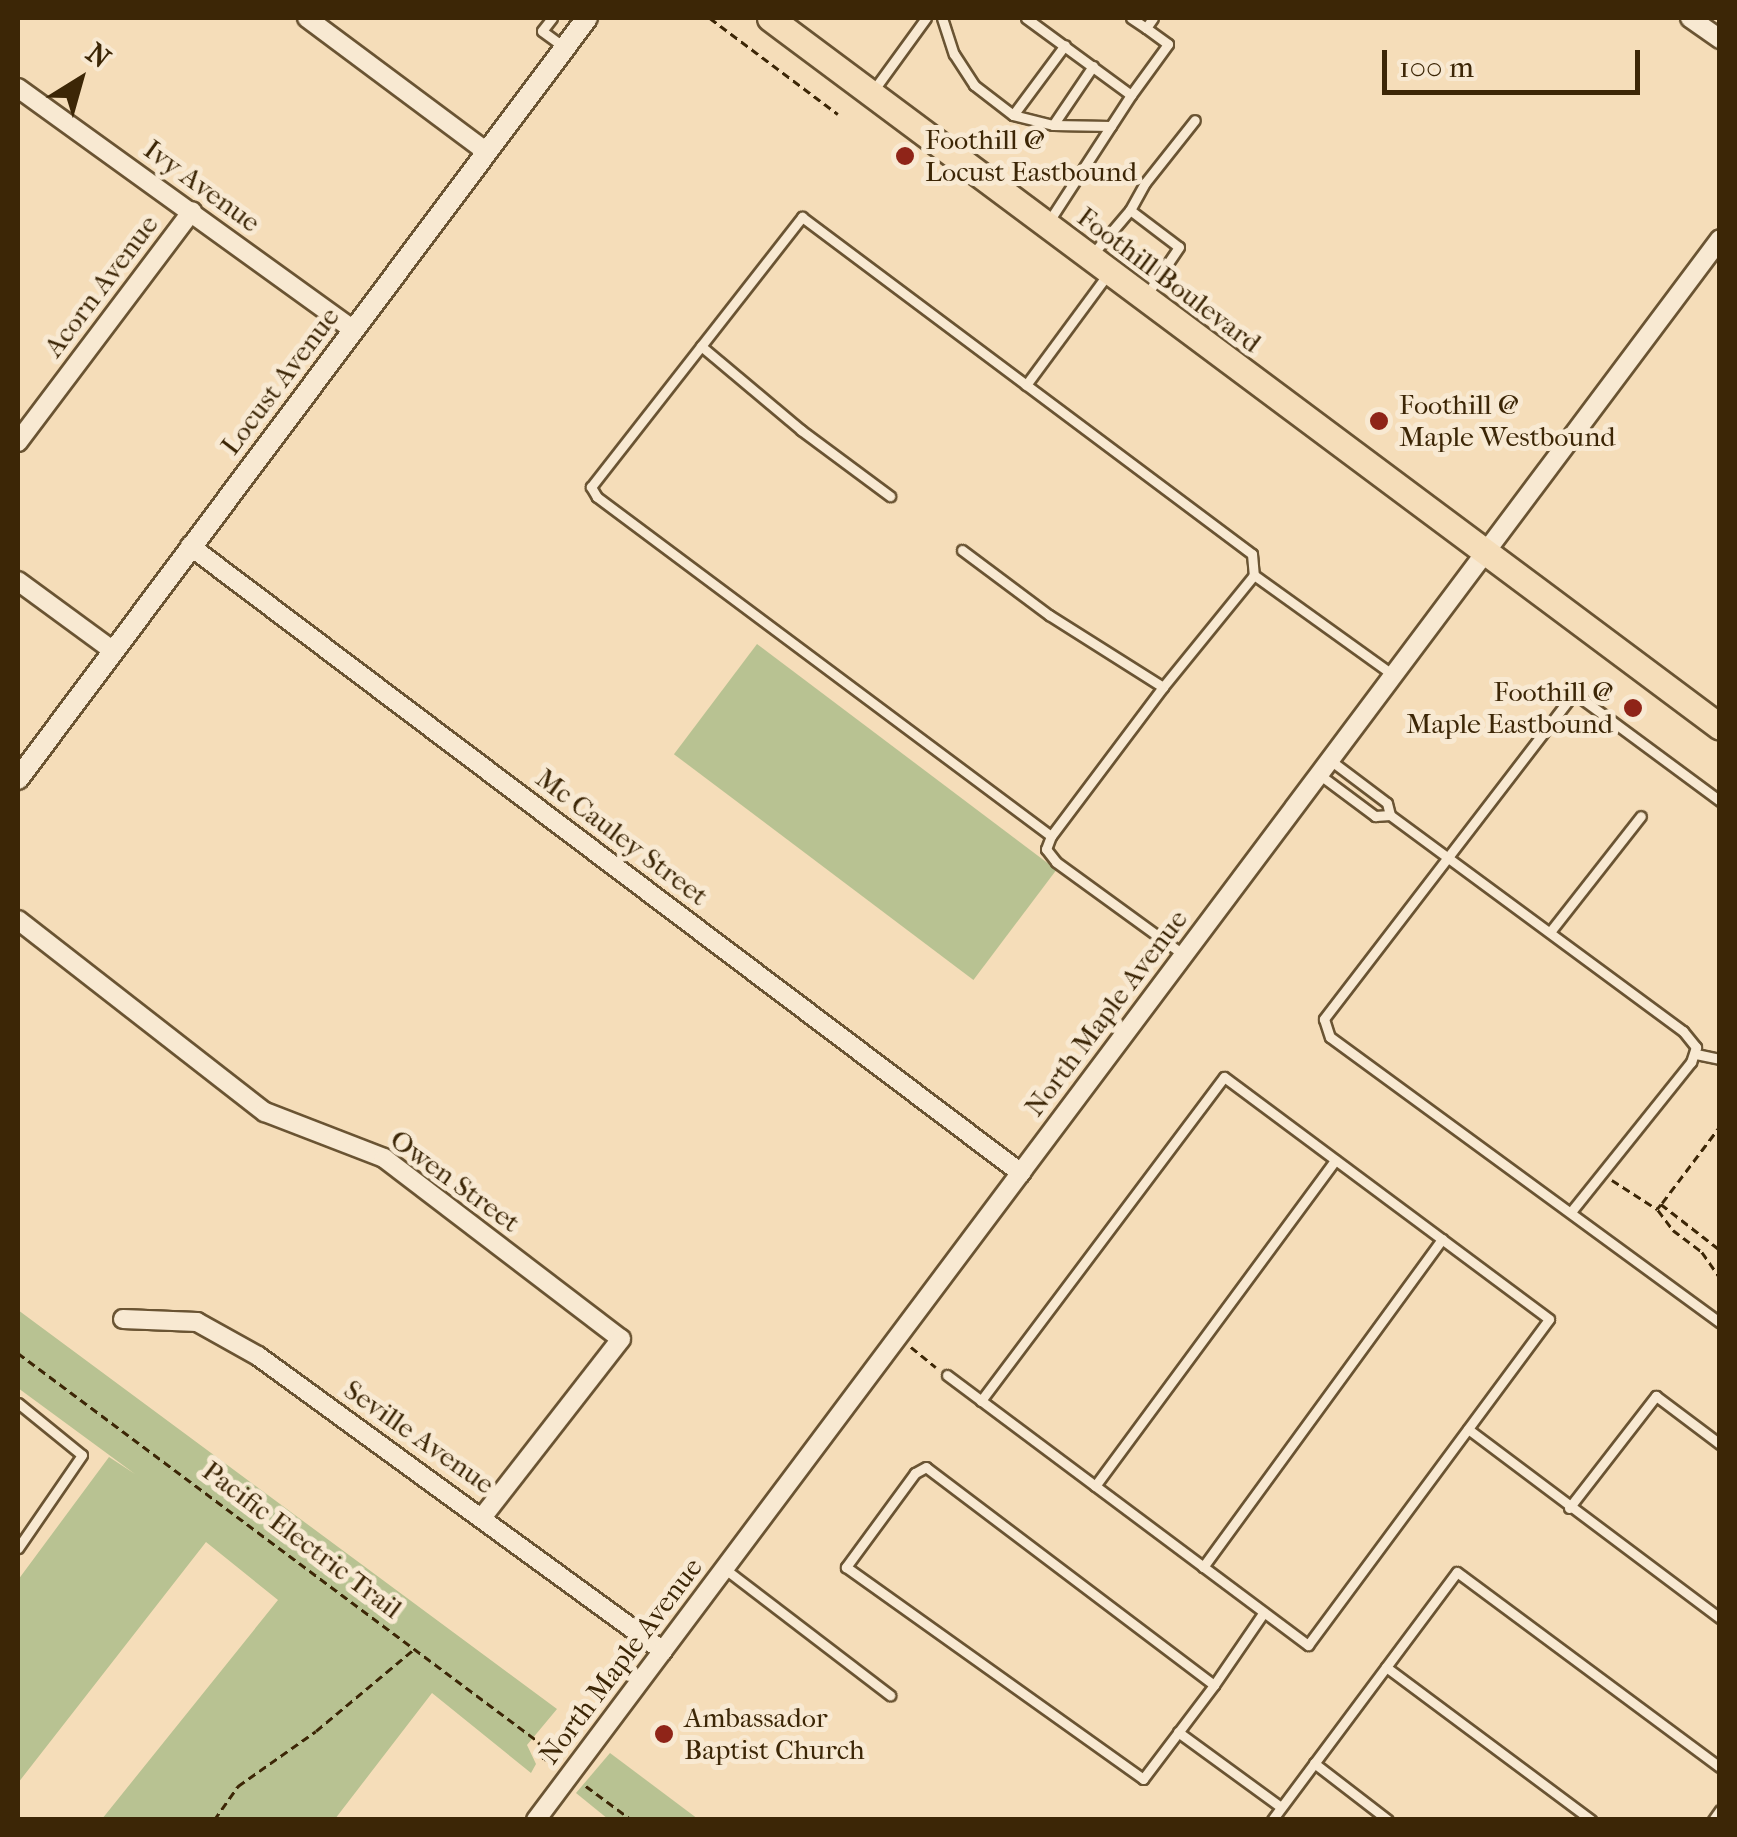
<!DOCTYPE html>
<style>
body{margin:0}
#map{position:relative;width:1737px;height:1837px;overflow:hidden;background:#f5ddb9;font-family:"IM FELL French Canon",serif}
div>[style]{position:absolute}
.green>*{inset:0;background:#b8c292;transform-origin:0 0}
.path>*{height:2.5px;margin-top:-1.25px;transform-origin:0;background:repeating-linear-gradient(90deg,#3c2606 0 8px,transparent 0 13px)}
.roads{filter:drop-shadow(2px 0 #6a5433) drop-shadow(-2px 0 #6a5433) drop-shadow(0 2px #6a5433) drop-shadow(0 -2px #6a5433)}
.service>*{height:9px;margin:-4.5px;padding:0 4.5px;transform-origin:4.5px;border-radius:4.5px;background:#f8e9d2}
.minor>*{height:18px;margin:-9px;padding:0 9px;transform-origin:9px;border-radius:9px;background:#f8e9d2}
.tertiary>*{height:20px;margin:-10px;padding:0 10px;transform-origin:10px;border-radius:10px;background:#f8e9d2}
.primary>*{height:25px;margin:-12.5px;padding:0 12.5px;transform-origin:12.5px;border-radius:12.5px;background:#f5ddb9}
.dots>*{width:28px;height:28px;translate:-50% -50%;box-sizing:border-box;border:5px solid #f8e9d2;border-radius:50%}
span{translate:-50% -50%;white-space:nowrap;text-align:center;line-height:1.15;-webkit-text-stroke:10px #f8e9d2;paint-order:stroke}
.poi-label{font-size:28px;color:#3c2606}
.left{translate:0 -50%;text-align:left}
.right{translate:-100% -50%;text-align:right}
.street-label{font-size:28px;color:#3c2606}
.frame{position:absolute;inset:0;border:20px solid #3c2606;pointer-events:none}
.north{position:absolute;left:30px;top:30px;width:100px;height:100px;-webkit-text-stroke:8px #f8e9d2;paint-order:stroke;rotate:37deg;font-size:28px;font-weight:700;line-height:40px;text-align:center;color:#3c2606}
.north::after{content:'';display:block;margin:auto;width:35px;height:45px;background:#3c2606;clip-path:polygon(50% 0,100% 100%,50% 72%,0 100%)}
.scale{position:absolute;left:1382px;top:50px;width:258px;height:45px;box-sizing:border-box;border:5px solid #3c2606;border-top:0;padding-left:12px;font-size:30px;line-height:35px;white-space:nowrap;color:#3c2606;-webkit-text-stroke:8px #f8e9d2;paint-order:stroke}
</style>
<div id="map">
<div class="green">
<i style="left:757px;top:644px;width:375px;height:138px;rotate:37deg"></i>
<i style="clip-path:polygon(18px 1310px,557px 1709px,527px 1745px,536px 1764px,531px 1773px,432px 1693px,335px 1819px,102px 1819px,278px 1600px,206px 1542px,18px 1783px,18px 1580px,109px 1457px,135px 1474px,18px 1388px)"></i>
<i style="clip-path:polygon(610px 1753px,698px 1819px,608px 1819px,576px 1793px)"></i>
</div>
<div class="path">
<i style="left:710px;top:18px;width:160px;rotate:36.9deg"></i>
<i style="left:1612px;top:1180px;width:54px;rotate:32.8deg"></i>
<i style="left:1657px;top:1209px;width:6px;rotate:-51deg"></i>
<i style="left:1661px;top:1204px;width:75px;rotate:37.9deg"></i>
<i style="left:1662px;top:1203px;width:96px;rotate:-53deg"></i>
<i style="left:1658px;top:1210px;width:25px;rotate:53deg"></i>
<i style="left:1673px;top:1230px;width:36px;rotate:37deg"></i>
<i style="left:1702px;top:1252px;width:32px;rotate:55deg"></i>
<i style="left:911px;top:1347px;width:32px;rotate:39deg"></i>
<i style="left:18px;top:1353px;width:650px;rotate:36.75deg"></i>
<i style="left:539px;top:1742px;width:18px;rotate:74deg"></i>
<i style="left:544px;top:1759px;width:13px;rotate:9deg"></i>
<i style="left:586px;top:1786px;width:57px;rotate:36.5deg"></i>
<i style="left:214px;top:1820px;width:42px;rotate:-54.8deg"></i>
<i style="left:238px;top:1786px;width:95px;rotate:-35.2deg"></i>
<i style="left:316px;top:1731px;width:126px;rotate:-39.9deg"></i>
</div>
<div class="roads">
<div class="service">
<i style="left:552px;top:18px;width:16px;rotate:128deg"></i>
<i style="left:542px;top:31px;width:29px;rotate:36deg"></i>
<i style="left:942px;top:18px;width:38px;rotate:72deg"></i>
<i style="left:954px;top:54px;width:37px;rotate:57deg"></i>
<i style="left:974px;top:85px;width:49px;rotate:37.6deg"></i>
<i style="left:1026px;top:18px;width:130px;rotate:36.3deg"></i>
<i style="left:1131px;top:95px;width:153px;rotate:123deg"></i>
<i style="left:1131px;top:18px;width:18px;rotate:34deg"></i>
<i style="left:1146px;top:28px;width:12px;rotate:-55deg"></i>
<i style="left:1093px;top:66px;width:71px;rotate:124.1deg"></i>
<i style="left:1053px;top:125px;width:58px;rotate:1deg"></i>
<i style="left:873px;top:91px;width:90px;rotate:-54deg"></i>
<i style="left:1131px;top:95px;width:63px;rotate:-54deg"></i>
<i style="left:1168px;top:44px;width:27px;rotate:-144deg"></i>
<i style="left:1053px;top:125px;width:41px;rotate:-166deg"></i>
<i style="left:1013px;top:115px;width:87px;rotate:-53.4deg"></i>
<i style="left:1130px;top:210px;width:61px;rotate:37.1deg"></i>
<i style="left:1179px;top:247px;width:60px;rotate:124.2deg"></i>
<i style="left:1091px;top:256px;width:60px;rotate:-49.7deg"></i>
<i style="left:1130px;top:210px;width:31px;rotate:-61deg"></i>
<i style="left:1145px;top:183px;width:80px;rotate:-51.6deg"></i>
<i style="left:701px;top:346px;width:131px;rotate:40deg"></i>
<i style="left:801px;top:430px;width:111px;rotate:36.6deg"></i>
<i style="left:1026px;top:385px;width:137px;rotate:-53.6deg"></i>
<i style="left:962px;top:550px;width:109px;rotate:36.8deg"></i>
<i style="left:1049px;top:615px;width:135px;rotate:32.3deg"></i>
<i style="left:1163px;top:687px;width:186px;rotate:126.9deg"></i>
<i style="left:1051px;top:836px;width:14px;rotate:111deg"></i>
<i style="left:1046px;top:849px;width:16px;rotate:52deg"></i>
<i style="left:1056px;top:862px;width:158px;rotate:36deg"></i>
<i style="left:1163px;top:687px;width:144px;rotate:-50.9deg"></i>
<i style="left:1330px;top:760px;width:71px;rotate:37deg"></i>
<i style="left:1387px;top:803px;width:12px;rotate:76deg"></i>
<i style="left:1390px;top:815px;width:364px;rotate:36.4deg"></i>
<i style="left:1683px;top:1031px;width:21px;rotate:51deg"></i>
<i style="left:1696px;top:1047px;width:16px;rotate:108deg"></i>
<i style="left:1691px;top:1062px;width:192px;rotate:128.7deg"></i>
<i style="left:1320px;top:775px;width:69px;rotate:36.7deg"></i>
<i style="left:1375px;top:816px;width:15px;rotate:-4deg"></i>
<i style="left:1720px;top:801px;width:182px;rotate:-143.5deg"></i>
<i style="left:1574px;top:693px;width:411px;rotate:127.5deg"></i>
<i style="left:1324px;top:1019px;width:19px;rotate:72deg"></i>
<i style="left:1330px;top:1037px;width:483px;rotate:36.2deg"></i>
<i style="left:1051px;top:836px;width:567px;rotate:-143.25deg"></i>
<i style="left:597px;top:497px;width:12px;rotate:-121deg"></i>
<i style="left:591px;top:487px;width:343px;rotate:-52deg"></i>
<i style="left:802px;top:217px;width:562px;rotate:36.83deg"></i>
<i style="left:1252px;top:554px;width:21px;rotate:85deg"></i>
<i style="left:1254px;top:575px;width:171px;rotate:35.7deg"></i>
<i style="left:1550px;top:932px;width:147px;rotate:-51.9deg"></i>
<i style="left:1696px;top:1054px;width:25px;rotate:12deg"></i>
<i style="left:947px;top:1375px;width:451px;rotate:36.8deg"></i>
<i style="left:1308px;top:1645px;width:405px;rotate:-53.5deg"></i>
<i style="left:1549px;top:1319px;width:405px;rotate:-143.3deg"></i>
<i style="left:1224px;top:1077px;width:405px;rotate:126.9deg"></i>
<i style="left:18px;top:1403px;width:82px;rotate:39.1deg"></i>
<i style="left:82px;top:1455px;width:113px;rotate:124.5deg"></i>
<i style="left:1468px;top:1429px;width:315px;rotate:36.9deg"></i>
<i style="left:1095px;top:1486px;width:405px;rotate:-53.6deg"></i>
<i style="left:1569px;top:1508px;width:142px;rotate:-52.2deg"></i>
<i style="left:1656px;top:1396px;width:80px;rotate:36.9deg"></i>
<i style="left:1203px;top:1567px;width:406px;rotate:-53.9deg"></i>
<i style="left:725px;top:1569px;width:208px;rotate:37.4deg"></i>
<i style="left:1386px;top:1667px;width:256px;rotate:36.7deg"></i>
<i style="left:1214px;top:1685px;width:361px;rotate:-142.9deg"></i>
<i style="left:926px;top:1467px;width:13px;rotate:151deg"></i>
<i style="left:915px;top:1473px;width:117px;rotate:126.3deg"></i>
<i style="left:846px;top:1567px;width:365px;rotate:35.5deg"></i>
<i style="left:1143px;top:1779px;width:118px;rotate:-52.9deg"></i>
<i style="left:1214px;top:1685px;width:88px;rotate:-55.6deg"></i>
<i style="left:1178px;top:1732px;width:127px;rotate:36.1deg"></i>
<i style="left:1314px;top:1763px;width:93px;rotate:37.6deg"></i>
<i style="left:1272px;top:1820px;width:309px;rotate:-53.3deg"></i>
<i style="left:1457px;top:1572px;width:327px;rotate:36.6deg"></i>
<i style="left:1713px;top:1820px;width:12px;rotate:-55deg"></i>
</div>
<div class="minor">
<i style="left:307px;top:18px;width:224px;rotate:36.7deg"></i>
<i style="left:1690px;top:18px;width:37px;rotate:35deg"></i>
<i style="left:18px;top:88px;width:413px;rotate:35.8deg"></i>
<i style="left:18px;top:442px;width:289px;rotate:-53deg"></i>
<i style="left:190px;top:546px;width:1041px;rotate:37.04deg"></i>
<i style="left:18px;top:581px;width:117px;rotate:36.3deg"></i>
<i style="left:18px;top:920px;width:313px;rotate:37.9deg"></i>
<i style="left:265px;top:1112px;width:128px;rotate:21.1deg"></i>
<i style="left:384px;top:1158px;width:298px;rotate:37.4deg"></i>
<i style="left:621px;top:1339px;width:224px;rotate:127.9deg"></i>
<i style="left:123px;top:1319px;width:74px;rotate:2.3deg"></i>
<i style="left:197px;top:1322px;width:70px;rotate:29.1deg"></i>
<i style="left:258px;top:1356px;width:501px;rotate:36.07deg"></i>
<i style="left:536px;top:1820px;width:1975px;rotate:-53.17deg"></i>
</div>
<div class="tertiary">
<i style="left:18px;top:779px;width:950px;rotate:-53.21deg"></i>
</div>
<div class="primary">
<i style="left:770px;top:18px;width:1185px;rotate:36.73deg"></i>
</div>
</div>
<div class="dots">
<i style="left:905px;top:156px;background:#8f2418"></i>
<i style="left:1379px;top:421px;background:#8f2418"></i>
<i style="left:1633px;top:708px;background:#8f2418"></i>
<i style="left:664px;top:1734px;background:#8f2418"></i>
</div>
<div class="poi-label">
<span class="left" style="left:925px;top:156px">Foothill @<br>Locust Eastbound</span>
<span class="left" style="left:1399px;top:421px">Foothill @<br>Maple Westbound</span>
<span class="right" style="left:1613px;top:708px">Foothill @<br>Maple Eastbound</span>
<span class="left" style="left:684px;top:1734px">Ambassador<br>Baptist Church</span>
</div>
<div class="street-label">
<span style="left:202px;top:186px;rotate:36deg">Ivy Avenue</span>
<span style="left:1169px;top:280px;rotate:37deg">Foothill Boulevard</span>
<span style="left:101px;top:286px;rotate:-53deg">Acorn Avenue</span>
<span style="left:280px;top:381px;rotate:-53deg">Locust Avenue</span>
<span style="left:622px;top:837px;rotate:37deg">Mc Cauley Street</span>
<span style="left:1106px;top:1013px;rotate:-53deg">North Maple Avenue</span>
<span style="left:455px;top:1181px;rotate:36deg">Owen Street</span>
<span style="left:419px;top:1437px;rotate:35deg">Seville Avenue</span>
<span style="left:302px;top:1540px;rotate:37deg">Pacific Electric Trail</span>
<span style="left:621px;top:1661px;rotate:-53deg">North Maple Avenue</span>
</div>
<div class="frame"></div>
<div class="north">N</div>
<div class="scale">100 m</div>
</div>
